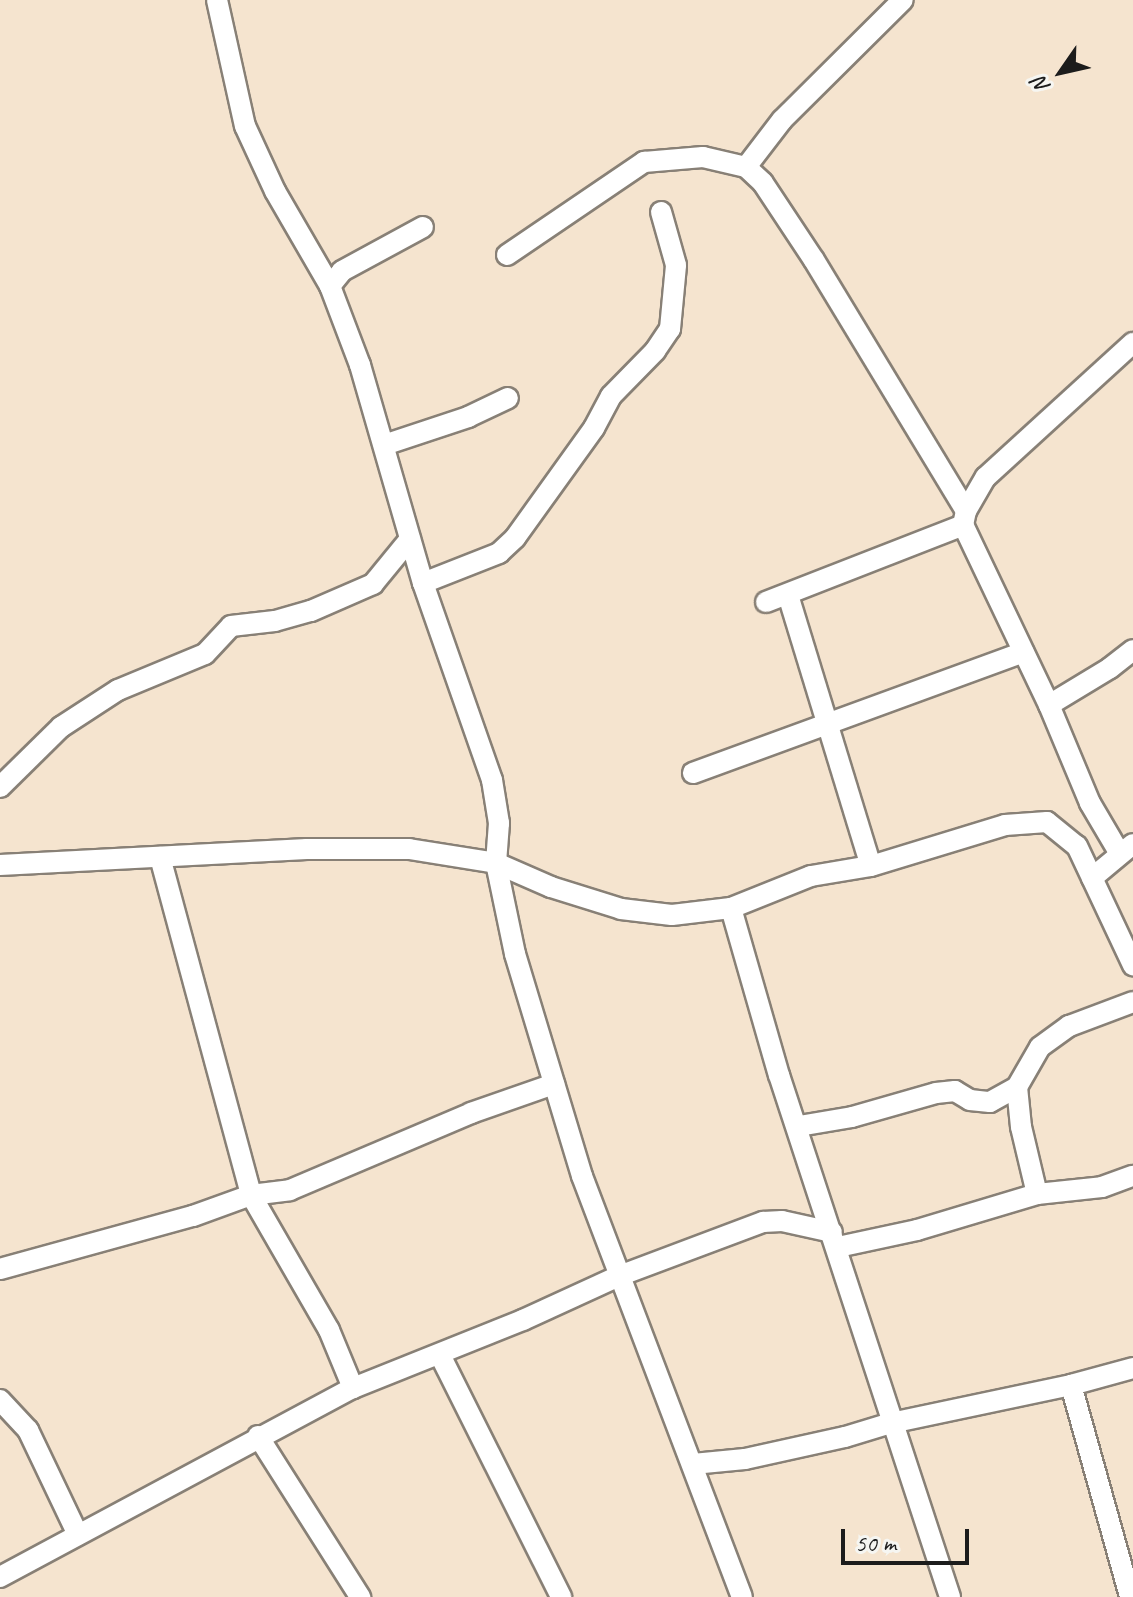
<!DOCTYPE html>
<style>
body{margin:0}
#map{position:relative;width:1133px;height:1597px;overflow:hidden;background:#f5e4cf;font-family:Caveat,sans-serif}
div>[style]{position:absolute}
.roads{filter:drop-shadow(2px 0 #888076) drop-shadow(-2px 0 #888076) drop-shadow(0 2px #888076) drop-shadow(0 -2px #888076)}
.street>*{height:20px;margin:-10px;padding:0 10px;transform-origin:10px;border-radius:10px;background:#fff}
span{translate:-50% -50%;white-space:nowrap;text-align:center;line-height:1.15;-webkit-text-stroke:7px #f6f6f2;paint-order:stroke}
.north{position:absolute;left:1021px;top:32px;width:80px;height:80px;-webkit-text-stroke:6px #f6f6f2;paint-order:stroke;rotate:236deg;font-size:22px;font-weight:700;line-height:32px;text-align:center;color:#1c1c1c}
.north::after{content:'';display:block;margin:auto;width:28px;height:36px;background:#1c1c1c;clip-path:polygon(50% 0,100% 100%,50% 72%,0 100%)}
.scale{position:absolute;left:841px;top:1529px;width:128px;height:36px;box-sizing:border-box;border:4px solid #1c1c1c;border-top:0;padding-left:10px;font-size:24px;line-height:28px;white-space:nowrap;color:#1c1c1c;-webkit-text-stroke:6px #f6f6f2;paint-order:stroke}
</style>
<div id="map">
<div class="roads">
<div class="street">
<i style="left:217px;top:0;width:129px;rotate:77.5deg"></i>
<i style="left:245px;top:126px;width:72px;rotate:65.2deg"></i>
<i style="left:275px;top:191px;width:110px;rotate:59.9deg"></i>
<i style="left:330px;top:286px;width:85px;rotate:69.2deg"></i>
<i style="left:360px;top:365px;width:227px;rotate:73.9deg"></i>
<i style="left:423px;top:583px;width:209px;rotate:70.7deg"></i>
<i style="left:492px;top:780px;width:44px;rotate:80.8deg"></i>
<i style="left:499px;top:823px;width:40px;rotate:94.3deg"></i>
<i style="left:496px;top:863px;width:93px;rotate:78.2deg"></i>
<i style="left:515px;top:954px;width:232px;rotate:73.2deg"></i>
<i style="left:582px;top:1176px;width:450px;rotate:69.2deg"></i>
<i style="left:746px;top:167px;width:59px;rotate:-52.5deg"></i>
<i style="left:782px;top:120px;width:170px;rotate:-44.8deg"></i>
<i style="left:507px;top:255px;width:166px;rotate:-34.2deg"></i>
<i style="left:644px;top:162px;width:59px;rotate:-4.8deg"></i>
<i style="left:703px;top:157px;width:44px;rotate:13.1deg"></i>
<i style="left:746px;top:167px;width:23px;rotate:43deg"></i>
<i style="left:763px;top:183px;width:92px;rotate:56.5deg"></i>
<i style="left:814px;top:260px;width:293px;rotate:58.8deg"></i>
<i style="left:330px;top:286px;width:19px;rotate:-51deg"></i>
<i style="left:342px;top:271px;width:92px;rotate:-28.5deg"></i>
<i style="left:384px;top:445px;width:89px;rotate:-18.4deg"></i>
<i style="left:468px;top:417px;width:44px;rotate:-25.4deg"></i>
<i style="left:423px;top:583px;width:82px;rotate:-21.5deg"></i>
<i style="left:499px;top:553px;width:22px;rotate:-43deg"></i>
<i style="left:515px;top:538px;width:135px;rotate:-54.3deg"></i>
<i style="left:594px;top:428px;width:36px;rotate:-62deg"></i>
<i style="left:611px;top:396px;width:63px;rotate:-45.6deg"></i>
<i style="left:655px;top:351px;width:27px;rotate:-56deg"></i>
<i style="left:670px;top:329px;width:64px;rotate:-84.6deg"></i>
<i style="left:676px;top:265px;width:55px;rotate:-105.8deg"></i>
<i style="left:788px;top:595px;width:283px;rotate:73deg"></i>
<i style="left:766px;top:602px;width:212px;rotate:-21.3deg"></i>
<i style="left:1049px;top:705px;width:71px;rotate:-31.2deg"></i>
<i style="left:1110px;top:668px;width:29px;rotate:-38deg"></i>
<i style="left:693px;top:773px;width:352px;rotate:-20.1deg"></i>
<i style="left:0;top:787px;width:86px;rotate:-44.5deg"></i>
<i style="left:61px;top:727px;width:68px;rotate:-33deg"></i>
<i style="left:118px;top:690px;width:94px;rotate:-22.5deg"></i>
<i style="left:205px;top:654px;width:38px;rotate:-47deg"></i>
<i style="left:231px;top:626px;width:44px;rotate:-6.5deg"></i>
<i style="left:275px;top:621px;width:37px;rotate:-16deg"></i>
<i style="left:311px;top:611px;width:68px;rotate:-23.5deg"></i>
<i style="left:373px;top:584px;width:58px;rotate:-50.6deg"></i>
<i style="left:1120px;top:854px;width:59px;rotate:-120.5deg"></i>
<i style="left:1090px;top:803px;width:106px;rotate:-112.7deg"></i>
<i style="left:1049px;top:705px;width:199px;rotate:-115.5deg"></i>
<i style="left:963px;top:525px;width:14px;rotate:-78deg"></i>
<i style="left:966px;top:511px;width:39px;rotate:-60deg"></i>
<i style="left:986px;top:477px;width:199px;rotate:-42.4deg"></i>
<i style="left:160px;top:857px;width:350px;rotate:74.9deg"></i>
<i style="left:251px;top:1195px;width:156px;rotate:60deg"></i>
<i style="left:329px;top:1330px;width:63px;rotate:67.5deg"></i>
<i style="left:0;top:865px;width:307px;rotate:-3deg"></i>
<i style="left:307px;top:849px;width:102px"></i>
<i style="left:409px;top:849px;width:88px;rotate:9.1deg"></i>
<i style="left:496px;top:863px;width:60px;rotate:23.6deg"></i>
<i style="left:551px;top:887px;width:73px;rotate:17.4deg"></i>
<i style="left:621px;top:909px;width:51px;rotate:6.7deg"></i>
<i style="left:672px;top:915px;width:59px;rotate:-6.8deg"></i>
<i style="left:731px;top:908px;width:86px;rotate:-21.8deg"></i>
<i style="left:811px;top:876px;width:61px;rotate:-9.5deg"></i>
<i style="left:871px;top:866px;width:140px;rotate:-17deg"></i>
<i style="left:1005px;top:825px;width:42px;rotate:-4.1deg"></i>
<i style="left:1047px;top:822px;width:38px;rotate:39deg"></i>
<i style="left:1077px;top:846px;width:132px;rotate:64.8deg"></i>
<i style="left:1092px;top:878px;width:53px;rotate:-39.7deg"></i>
<i style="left:731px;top:908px;width:174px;rotate:74deg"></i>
<i style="left:779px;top:1075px;width:549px;rotate:71.86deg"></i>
<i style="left:799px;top:1126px;width:54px;rotate:-9.6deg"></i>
<i style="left:852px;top:1117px;width:87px;rotate:-15.9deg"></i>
<i style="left:936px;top:1093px;width:19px;rotate:-6deg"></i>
<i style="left:955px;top:1091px;width:17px;rotate:31deg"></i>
<i style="left:970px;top:1100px;width:20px;rotate:6deg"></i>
<i style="left:990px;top:1102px;width:31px;rotate:-29deg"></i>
<i style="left:1037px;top:1194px;width:69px;rotate:-103.4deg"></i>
<i style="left:1021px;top:1127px;width:40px;rotate:-95.7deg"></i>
<i style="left:1017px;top:1087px;width:46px;rotate:-60.1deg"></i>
<i style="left:1040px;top:1047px;width:36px;rotate:-36deg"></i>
<i style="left:1069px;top:1026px;width:68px;rotate:-20.6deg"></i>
<i style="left:838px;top:1247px;width:81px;rotate:-12.1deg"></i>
<i style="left:917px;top:1230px;width:125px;rotate:-16.7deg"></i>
<i style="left:1037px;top:1194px;width:65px;rotate:-6.1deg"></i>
<i style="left:1102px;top:1187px;width:33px;rotate:-20deg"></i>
<i style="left:0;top:1269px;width:200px;rotate:-15.4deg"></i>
<i style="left:193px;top:1216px;width:62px;rotate:-19.9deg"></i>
<i style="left:251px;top:1195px;width:39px;rotate:-7deg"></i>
<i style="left:290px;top:1190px;width:197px;rotate:-23deg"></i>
<i style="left:471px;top:1113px;width:88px;rotate:-19.3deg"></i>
<i style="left:440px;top:1355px;width:271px;rotate:63.4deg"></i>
<i style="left:1071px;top:1385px;width:220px;rotate:74.4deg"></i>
<i style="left:0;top:1400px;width:41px;rotate:47deg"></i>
<i style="left:28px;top:1430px;width:116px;rotate:64.5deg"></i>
<i style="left:258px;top:1436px;width:191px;rotate:57.6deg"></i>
<i style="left:693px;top:1464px;width:52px;rotate:-5.5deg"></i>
<i style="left:745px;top:1459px;width:102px;rotate:-12.4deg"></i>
<i style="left:845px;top:1437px;width:48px;rotate:-16.9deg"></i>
<i style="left:891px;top:1423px;width:184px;rotate:-11.9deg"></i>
<i style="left:1071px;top:1385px;width:64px;rotate:-15.3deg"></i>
<i style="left:0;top:1577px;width:400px;rotate:-28.2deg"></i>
<i style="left:353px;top:1388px;width:183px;rotate:-21.8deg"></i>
<i style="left:523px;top:1320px;width:106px;rotate:-24.6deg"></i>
<i style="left:619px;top:1276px;width:154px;rotate:-20.6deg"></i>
<i style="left:763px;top:1222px;width:19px;rotate:-3deg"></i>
<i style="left:782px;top:1221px;width:51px;rotate:12.4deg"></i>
</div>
</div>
<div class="north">N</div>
<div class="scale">50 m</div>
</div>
